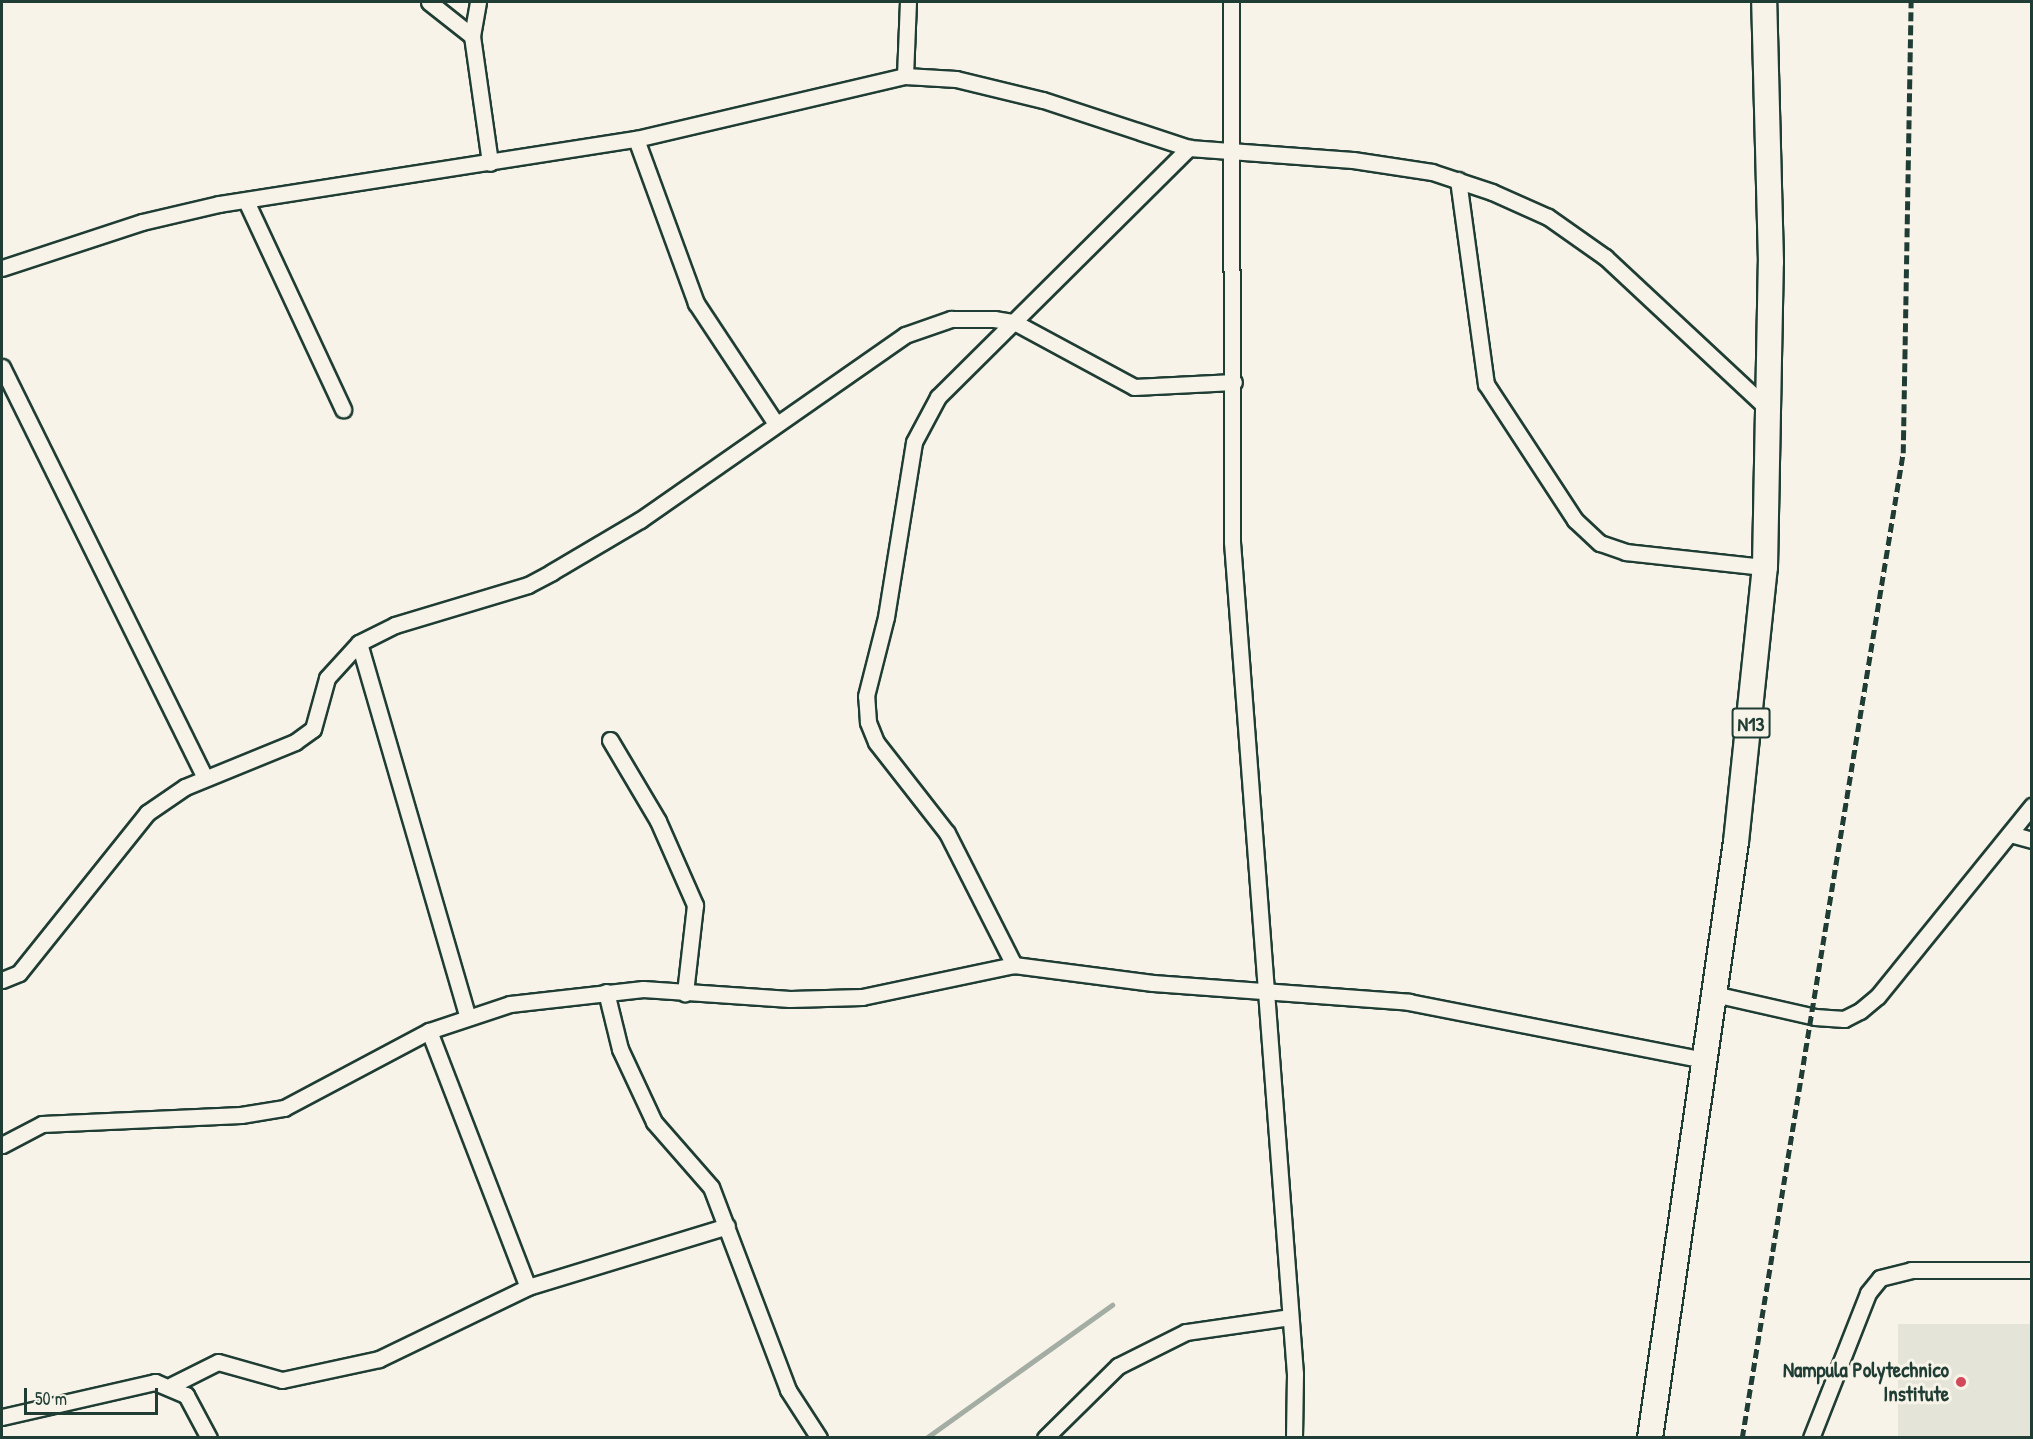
<!DOCTYPE html>
<style>
body{margin:0}
#map{position:relative;width:2033px;height:1439px;overflow:hidden;background:#f7f3e8;font-family:"Patrick Hand",sans-serif}
div>[style]{position:absolute}
.built>*{inset:0;background:#e5e4d9;transform-origin:0 0}
.stream>*{height:5px;margin:-2.5px;padding:0 2.5px;transform-origin:2.5px;border-radius:2.5px;background:#a4ada3}
.roads{filter:drop-shadow(2px 0 #1f3d34) drop-shadow(-2px 0 #1f3d34) drop-shadow(0 2px #1f3d34) drop-shadow(0 -2px #1f3d34)}
.minor>*{height:15px;margin:-7.5px;padding:0 7.5px;transform-origin:7.5px;border-radius:7.5px;background:#f7f3e8}
.primary>*{height:24px;margin:-12px;padding:0 12px;transform-origin:12px;border-radius:12px;background:#f7f3e8}
.rail>*{height:4.5px;margin-top:-2.25px;transform-origin:0;background:repeating-linear-gradient(90deg,#1f3d34 0 9px,transparent 0 13.5px)}
.dots>*{width:16px;height:16px;translate:-50% -50%;box-sizing:border-box;border:3px solid #f7f3e8;border-radius:50%}
span{translate:-50% -50%;white-space:nowrap;text-align:center;line-height:1.15;-webkit-text-stroke:6px #f7f3e8;paint-order:stroke}
.shield-label span{padding:2px 4px;background:#f7f3e8;border:2px solid;border-radius:4px;-webkit-text-stroke-width:0}
.shield-label{font-size:20px;color:#1f3d34;font-weight:700}
.poi-label{font-size:21px;color:#1f3d34;font-weight:700}
.right{translate:-100% -50%;text-align:right}
.frame{position:absolute;inset:0;border:3px solid #1f3d34;pointer-events:none}
.scale{position:absolute;left:24px;top:1388px;width:134px;height:27px;box-sizing:border-box;border:3px solid #1f3d34;border-top:0;padding-left:8px;font-size:18px;line-height:21px;white-space:nowrap;color:#1f3d34;-webkit-text-stroke:4px #f7f3e8;paint-order:stroke}
</style>
<div id="map">
<div class="built">
<i style="left:2031px;top:1324px;width:113px;height:133px;rotate:90deg"></i>
</div>
<div class="stream">
<i style="left:926px;top:1438px;width:229px;rotate:-35.6deg"></i>
</div>
<div class="roads">
<div class="minor">
<i style="left:429px;top:2px;width:55px;rotate:38.3deg"></i>
<i style="left:478px;top:2px;width:35px;rotate:100deg"></i>
<i style="left:472px;top:36px;width:128px;rotate:81.9deg"></i>
<i style="left:1231px;top:2px;width:540px;rotate:89.89deg"></i>
<i style="left:1232px;top:542px;width:834px;rotate:85.67deg"></i>
<i style="left:1295px;top:1374px;width:64px;rotate:90.9deg"></i>
<i style="left:905px;top:76px;width:74px;rotate:-87.7deg"></i>
<i style="left:636px;top:139px;width:175px;rotate:69.9deg"></i>
<i style="left:696px;top:303px;width:145px;rotate:56.5deg"></i>
<i style="left:1458px;top:180px;width:206px;rotate:82.2deg"></i>
<i style="left:1486px;top:384px;width:163px;rotate:56.8deg"></i>
<i style="left:1575px;top:520px;width:34px;rotate:43deg"></i>
<i style="left:1600px;top:543px;width:28px;rotate:19deg"></i>
<i style="left:1626px;top:552px;width:140px;rotate:6.2deg"></i>
<i style="left:246px;top:201px;width:230px;rotate:65deg"></i>
<i style="left:2px;top:268px;width:147px;rotate:-18.2deg"></i>
<i style="left:142px;top:222px;width:79px;rotate:-13.2deg"></i>
<i style="left:219px;top:204px;width:422px;rotate:-8.9deg"></i>
<i style="left:636px;top:139px;width:276px;rotate:-13.2deg"></i>
<i style="left:905px;top:76px;width:51px;rotate:3.4deg"></i>
<i style="left:956px;top:79px;width:89px;rotate:13.6deg"></i>
<i style="left:1043px;top:100px;width:154px;rotate:18.2deg"></i>
<i style="left:1189px;top:148px;width:164px;rotate:4.2deg"></i>
<i style="left:1353px;top:160px;width:80px;rotate:8.6deg"></i>
<i style="left:1432px;top:172px;width:63px;rotate:18.4deg"></i>
<i style="left:1492px;top:192px;width:61px;rotate:24.1deg"></i>
<i style="left:1548px;top:217px;width:70px;rotate:35.1deg"></i>
<i style="left:1605px;top:257px;width:223px;rotate:43deg"></i>
<i style="left:2px;top:367px;width:458px;rotate:63.7deg"></i>
<i style="left:359px;top:643px;width:387px;rotate:73.8deg"></i>
<i style="left:610px;top:740px;width:94px;rotate:59.3deg"></i>
<i style="left:658px;top:821px;width:92px;rotate:66.2deg"></i>
<i style="left:695px;top:905px;width:89px;rotate:96.5deg"></i>
<i style="left:2010px;top:834px;width:23px;rotate:15deg"></i>
<i style="left:1014px;top:965px;width:148px;rotate:-116.9deg"></i>
<i style="left:947px;top:833px;width:115px;rotate:-128deg"></i>
<i style="left:876px;top:742px;width:22px;rotate:-112deg"></i>
<i style="left:868px;top:722px;width:26px;rotate:-94deg"></i>
<i style="left:866px;top:696px;width:81px;rotate:-75.8deg"></i>
<i style="left:886px;top:617px;width:177px;rotate:-80.9deg"></i>
<i style="left:914px;top:442px;width:51px;rotate:-61.9deg"></i>
<i style="left:938px;top:397px;width:354px;rotate:-44.8deg"></i>
<i style="left:2px;top:980px;width:18px;rotate:-22deg"></i>
<i style="left:19px;top:973px;width:205px;rotate:-51.3deg"></i>
<i style="left:147px;top:813px;width:46px;rotate:-34.4deg"></i>
<i style="left:185px;top:787px;width:119px;rotate:-22.2deg"></i>
<i style="left:295px;top:742px;width:22px;rotate:-36deg"></i>
<i style="left:313px;top:729px;width:53px;rotate:-74.6deg"></i>
<i style="left:327px;top:678px;width:47px;rotate:-47.6deg"></i>
<i style="left:359px;top:643px;width:40px;rotate:-26.6deg"></i>
<i style="left:395px;top:625px;width:139px;rotate:-16.7deg"></i>
<i style="left:528px;top:585px;width:27px;rotate:-28deg"></i>
<i style="left:552px;top:572px;width:102px;rotate:-30.6deg"></i>
<i style="left:640px;top:520px;width:323px;rotate:-34.9deg"></i>
<i style="left:905px;top:335px;width:49px;rotate:-19.2deg"></i>
<i style="left:951px;top:319px;width:43px"></i>
<i style="left:994px;top:319px;width:20px;rotate:9deg"></i>
<i style="left:1014px;top:322px;width:136px;rotate:28.4deg"></i>
<i style="left:1134px;top:387px;width:100px;rotate:-2.9deg"></i>
<i style="left:606px;top:992px;width:59px;rotate:76.2deg"></i>
<i style="left:620px;top:1049px;width:81px;rotate:65deg"></i>
<i style="left:654px;top:1122px;width:86px;rotate:48.8deg"></i>
<i style="left:711px;top:1187px;width:217px;rotate:69.2deg"></i>
<i style="left:788px;top:1390px;width:57px;rotate:57.1deg"></i>
<i style="left:1714px;top:994px;width:104px;rotate:12.8deg"></i>
<i style="left:1815px;top:1017px;width:29px;rotate:4deg"></i>
<i style="left:1844px;top:1019px;width:18px;rotate:-27deg"></i>
<i style="left:1860px;top:1011px;width:23px;rotate:-40deg"></i>
<i style="left:1878px;top:996px;width:245px;rotate:-51deg"></i>
<i style="left:429px;top:1031px;width:274px;rotate:68.9deg"></i>
<i style="left:2px;top:1145px;width:45px;rotate:-27.7deg"></i>
<i style="left:42px;top:1124px;width:199px;rotate:-2.6deg"></i>
<i style="left:241px;top:1115px;width:44px;rotate:-9.2deg"></i>
<i style="left:284px;top:1108px;width:164px;rotate:-28deg"></i>
<i style="left:429px;top:1031px;width:85px;rotate:-18.4deg"></i>
<i style="left:510px;top:1004px;width:134px;rotate:-6.4deg"></i>
<i style="left:643px;top:989px;width:147px;rotate:3.9deg"></i>
<i style="left:790px;top:999px;width:72px;rotate:-1.6deg"></i>
<i style="left:862px;top:997px;width:155px;rotate:-11.9deg"></i>
<i style="left:1014px;top:965px;width:140px;rotate:7.4deg"></i>
<i style="left:1153px;top:983px;width:257px;rotate:4.2deg"></i>
<i style="left:1409px;top:1002px;width:302px;rotate:11.1deg"></i>
<i style="left:172px;top:1385px;width:51px;rotate:-26.6deg"></i>
<i style="left:218px;top:1362px;width:66px;rotate:15.7deg"></i>
<i style="left:282px;top:1380px;width:99px;rotate:-12.2deg"></i>
<i style="left:379px;top:1359px;width:165px;rotate:-25.8deg"></i>
<i style="left:528px;top:1287px;width:208px;rotate:-17deg"></i>
<i style="left:2px;top:1417px;width:157px;rotate:-12.9deg"></i>
<i style="left:155px;top:1382px;width:34px;rotate:23deg"></i>
<i style="left:186px;top:1395px;width:49px;rotate:61.9deg"></i>
<i style="left:1045px;top:1438px;width:103px;rotate:-44.6deg"></i>
<i style="left:1118px;top:1366px;width:76px;rotate:-26.6deg"></i>
<i style="left:1186px;top:1332px;width:105px;rotate:-8.2deg"></i>
<i style="left:1811px;top:1438px;width:156px;rotate:-68.5deg"></i>
<i style="left:1868px;top:1293px;width:19px;rotate:-51deg"></i>
<i style="left:1880px;top:1278px;width:32px;rotate:-14deg"></i>
<i style="left:1911px;top:1270px;width:121px"></i>
</div>
<div class="primary">
<i style="left:1650px;top:1438px;width:602px;rotate:-81.79deg"></i>
<i style="left:1736px;top:842px;width:277px;rotate:-84deg"></i>
<i style="left:1765px;top:567px;width:305px;rotate:-88.9deg"></i>
<i style="left:1771px;top:262px;width:260px;rotate:-91.5deg"></i>
</div>
</div>
<div class="rail">
<i style="left:1742px;top:1438px;width:998px;rotate:-80.72deg"></i>
<i style="left:1903px;top:453px;width:451px;rotate:-89deg"></i>
</div>
<div class="dots">
<i style="left:1961px;top:1382px;background:#d1495b"></i>
</div>
<div class="shield-label">
<span style="left:1751px;top:723px">N13</span>
</div>
<div class="poi-label">
<span class="right" style="left:1949px;top:1382px">Nampula Polytechnico<br>Institute</span>
</div>
<div class="frame"></div>
<div class="scale">50 m</div>
</div>
